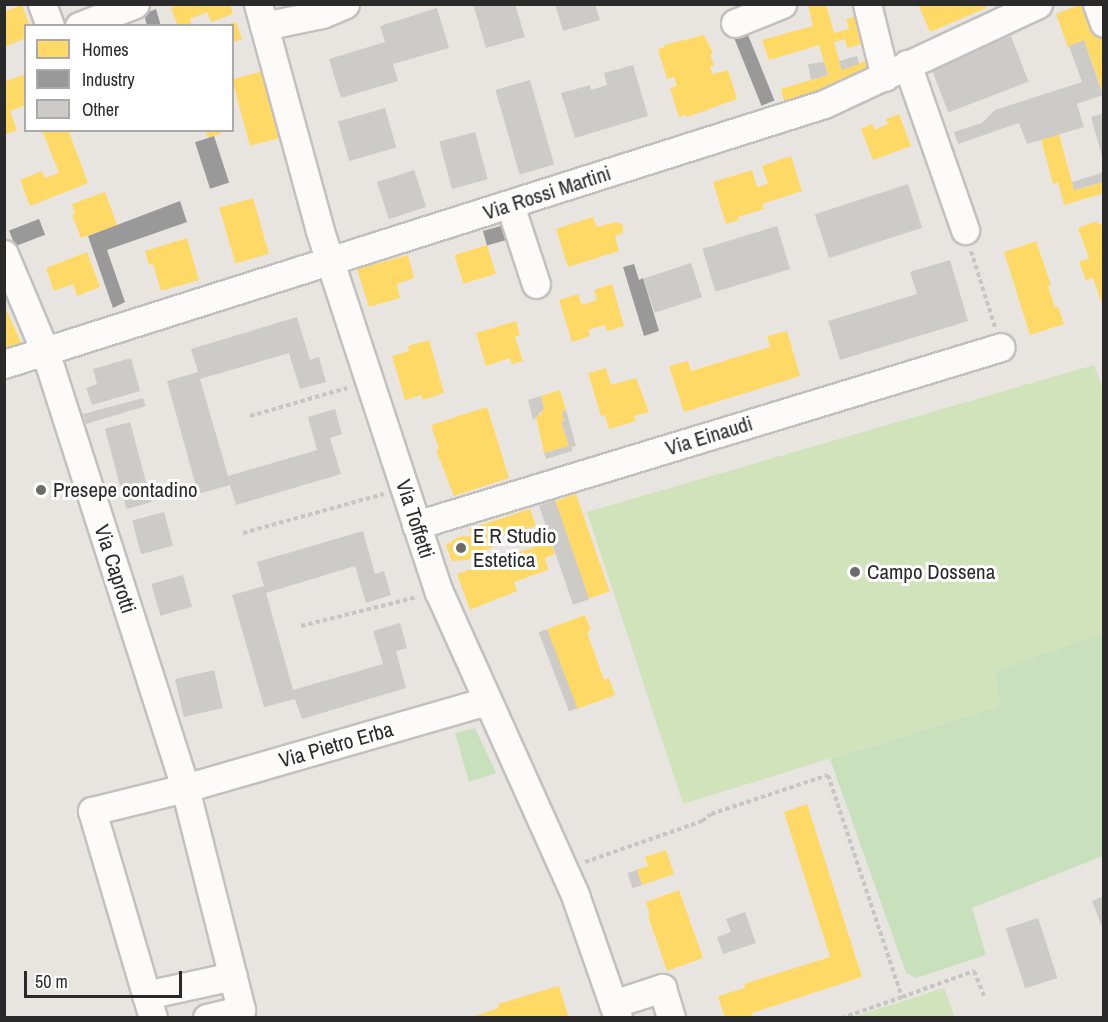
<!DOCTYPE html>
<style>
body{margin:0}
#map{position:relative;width:1108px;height:1022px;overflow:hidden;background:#e8e5e1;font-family:"Archivo Narrow",sans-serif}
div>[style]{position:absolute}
.green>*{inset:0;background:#c9e0bd}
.pitch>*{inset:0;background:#d1e3bb}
.homes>*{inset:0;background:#ffd966;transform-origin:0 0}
.industry>*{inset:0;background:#999;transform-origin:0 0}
.building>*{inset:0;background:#cdcbc8;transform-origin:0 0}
.path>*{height:4px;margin-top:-2px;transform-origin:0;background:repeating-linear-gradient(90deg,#c6c6c5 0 4.5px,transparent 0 7.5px)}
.roads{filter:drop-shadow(2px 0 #c2c1c0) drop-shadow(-2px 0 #c2c1c0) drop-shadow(0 2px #c2c1c0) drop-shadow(0 -2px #c2c1c0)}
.minor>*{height:27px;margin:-13.5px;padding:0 13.5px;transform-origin:13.5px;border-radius:13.5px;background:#fcfbfa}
.dots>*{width:16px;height:16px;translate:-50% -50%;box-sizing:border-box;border:3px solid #fff;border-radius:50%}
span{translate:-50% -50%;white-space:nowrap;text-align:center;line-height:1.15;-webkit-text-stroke:6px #fff;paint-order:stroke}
.street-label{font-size:21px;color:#2a2a2a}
.poi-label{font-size:21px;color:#2a2a2a}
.left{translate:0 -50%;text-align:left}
.frame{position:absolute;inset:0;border:6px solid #2a2a2a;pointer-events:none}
.legend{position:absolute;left:24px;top:24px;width:210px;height:108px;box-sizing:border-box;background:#fff;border:2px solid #aaa;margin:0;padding:8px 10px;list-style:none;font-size:18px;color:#2a2a2a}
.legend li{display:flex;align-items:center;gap:12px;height:30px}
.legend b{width:30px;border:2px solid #aaa}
.scale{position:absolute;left:24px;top:971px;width:158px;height:27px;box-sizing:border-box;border:3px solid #2a2a2a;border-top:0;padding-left:8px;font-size:18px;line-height:21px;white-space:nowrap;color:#2a2a2a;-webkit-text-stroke:4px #fff;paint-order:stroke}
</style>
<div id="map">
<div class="green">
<i style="clip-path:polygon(1103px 633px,1103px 856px,972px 908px,986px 955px,916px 978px,906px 973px,830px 759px,1000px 706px,994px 671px)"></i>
<i style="clip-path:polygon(475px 728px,496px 773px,469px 782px,455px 733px)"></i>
</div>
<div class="pitch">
<i style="clip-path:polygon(1094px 365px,1104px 391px,1103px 633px,994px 671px,1000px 706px,683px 804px,587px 512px)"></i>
<i style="clip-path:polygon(944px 988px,955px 1017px,853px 1017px)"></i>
</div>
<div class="homes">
<i style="clip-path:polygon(180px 4px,230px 4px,233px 14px,211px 22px,207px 12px,190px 19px,192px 26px,178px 26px,171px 8px)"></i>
<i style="clip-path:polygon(826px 4px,834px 33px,849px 29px,846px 19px,857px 16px,866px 43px,847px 48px,845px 39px,834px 42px,842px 70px,870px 59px,874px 73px,785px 105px,781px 89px,828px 75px,819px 45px,769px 60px,762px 40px,813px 26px,808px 5px)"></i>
<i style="clip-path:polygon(918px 4px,984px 4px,986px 8px,930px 32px)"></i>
<i style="clip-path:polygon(1082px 4px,1091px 4px,1104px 39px,1104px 96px,1084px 40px,1068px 47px,1056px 14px)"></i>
<i style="clip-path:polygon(22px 5px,30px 26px,26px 26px,26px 38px,4px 47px,4px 12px)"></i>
<i style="clip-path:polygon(236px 22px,242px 39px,232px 43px,232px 26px,226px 25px)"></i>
<i style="clip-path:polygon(704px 35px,713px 53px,710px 54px,714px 65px,710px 67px,713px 74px,728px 70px,737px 99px,687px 117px,686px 115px,679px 117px,670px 88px,677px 86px,674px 77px,667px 79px,658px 49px,665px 47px,664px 45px)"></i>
<i style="left:263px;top:71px;width:69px;height:32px;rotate:75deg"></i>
<i style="clip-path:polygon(26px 74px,26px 105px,10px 111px,17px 130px,4px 135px,4px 82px)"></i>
<i style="clip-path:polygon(899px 114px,911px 146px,873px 160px,861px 129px,872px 124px,875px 130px,888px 124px,886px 119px)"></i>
<i style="clip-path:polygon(42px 130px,68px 130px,88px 183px,30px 206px,20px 180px,42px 171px,45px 178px,59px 173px)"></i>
<i style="clip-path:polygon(205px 130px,221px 130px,222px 133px,208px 138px)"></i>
<i style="clip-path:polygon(1059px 134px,1074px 190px,1104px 182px,1104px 193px,1064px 205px,1058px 182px,1053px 184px,1041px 139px)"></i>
<i style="clip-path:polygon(791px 156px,802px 191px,762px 204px,764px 209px,738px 217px,739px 220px,726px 224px,713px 182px,752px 170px,757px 187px,768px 184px,762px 166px)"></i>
<i style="clip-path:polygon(105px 192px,117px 225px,81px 238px,72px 215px,75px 214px,72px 204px)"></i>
<i style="left:253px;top:198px;width:58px;height:35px;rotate:74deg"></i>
<i style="clip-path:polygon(593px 217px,597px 227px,616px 222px,623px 225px,623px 233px,615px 236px,619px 251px,568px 267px,556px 229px)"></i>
<i style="clip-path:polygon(1097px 221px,1098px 225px,1104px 223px,1103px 307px,1093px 278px,1086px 280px,1079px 262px,1089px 258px,1078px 228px)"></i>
<i style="clip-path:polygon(187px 238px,199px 280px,161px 291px,153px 264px,149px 265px,145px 251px)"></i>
<i style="clip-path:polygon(1036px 241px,1051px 285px,1048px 286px,1055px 308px,1058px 306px,1064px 324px,1030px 335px,1004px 252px)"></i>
<i style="left:487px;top:245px;width:30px;height:34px;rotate:73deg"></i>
<i style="clip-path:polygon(87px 252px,100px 287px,77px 296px,73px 284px,54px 291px,46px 268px)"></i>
<i style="clip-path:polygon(408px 255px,414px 278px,397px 284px,400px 298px,369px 307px,357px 269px)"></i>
<i style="clip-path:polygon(612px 284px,624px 326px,607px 331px,605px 325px,588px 330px,590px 336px,572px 342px,559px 300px,578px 294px,582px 305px,597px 300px,594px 290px)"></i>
<i style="clip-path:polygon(4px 305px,24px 349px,4px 355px)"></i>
<i style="clip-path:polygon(516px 321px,520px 335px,515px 337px,523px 361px,512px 364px,510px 358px,486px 366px,476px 333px)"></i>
<i style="clip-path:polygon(787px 331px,800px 376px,684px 412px,669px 366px,688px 361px,691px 371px,770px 347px,767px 336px)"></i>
<i style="clip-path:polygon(429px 340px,444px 393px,423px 400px,421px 395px,405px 400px,392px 356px,409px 351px,408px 346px)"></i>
<i style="clip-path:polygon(606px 368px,611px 385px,636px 378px,649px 412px,634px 416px,636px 421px,609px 429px,605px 415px,601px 416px,588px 373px)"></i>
<i style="clip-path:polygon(560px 390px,566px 410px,562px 412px,564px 421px,561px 422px,569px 446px,544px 453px,536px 416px,542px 414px,541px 410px,544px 409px,541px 396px)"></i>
<i style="clip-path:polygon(487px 407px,509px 478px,454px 496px,436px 450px,439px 449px,431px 425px)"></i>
<i style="left:576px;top:494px;width:103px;height:22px;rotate:71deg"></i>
<i style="clip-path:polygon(530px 509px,536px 526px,490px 541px,492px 547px,467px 560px,452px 561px,446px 545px,458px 537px,472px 536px,469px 529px)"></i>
<i style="clip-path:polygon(551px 541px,555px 554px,545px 558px,548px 570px,514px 582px,517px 591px,470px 610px,457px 574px)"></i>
<i style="clip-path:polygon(585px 615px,591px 630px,587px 632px,604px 680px,609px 678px,615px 695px,577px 709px,547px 629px)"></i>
<i style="clip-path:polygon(807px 804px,862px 977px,752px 1013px,753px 1018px,725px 1018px,718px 996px,745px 988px,744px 984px,830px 957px,784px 812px)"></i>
<i style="clip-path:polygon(666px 850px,674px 874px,642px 885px,637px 870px,648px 866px,645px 857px)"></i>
<i style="clip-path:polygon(679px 890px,703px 958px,667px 971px,648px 916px,650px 915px,646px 902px)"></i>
<i style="clip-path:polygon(559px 986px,569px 1018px,468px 1018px,499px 1008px,498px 1004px)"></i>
</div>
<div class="industry">
<i style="clip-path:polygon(156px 9px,161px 26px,147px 26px,144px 14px)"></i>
<i style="left:746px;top:30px;width:76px;height:14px;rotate:68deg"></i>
<i style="left:214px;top:136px;width:49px;height:20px;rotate:72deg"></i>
<i style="clip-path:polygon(180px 201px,187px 222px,107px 250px,125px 302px,113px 308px,88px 236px)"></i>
<i style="left:39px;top:219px;width:17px;height:32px;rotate:69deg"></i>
<i style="left:504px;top:225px;width:15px;height:22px;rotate:74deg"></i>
<i style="clip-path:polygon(634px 264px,639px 280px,643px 278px,659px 331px,644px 336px,623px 267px)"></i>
</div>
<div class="building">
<i style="clip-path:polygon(473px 4px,515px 4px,525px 37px,486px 48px)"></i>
<i style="clip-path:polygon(555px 4px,595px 4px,600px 20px,563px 31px)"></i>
<i style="clip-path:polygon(437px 8px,449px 48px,393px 64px,398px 81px,341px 98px,329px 59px,385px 42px,380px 26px)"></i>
<i style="left:1011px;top:36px;width:49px;height:86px;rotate:69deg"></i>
<i style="clip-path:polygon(1084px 40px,1103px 95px,1077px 104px,1084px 127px,1027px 144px,1019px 123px,958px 144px,954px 132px,982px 123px,995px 110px,1082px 82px,1069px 46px)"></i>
<i style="clip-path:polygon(857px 56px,859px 64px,842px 70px,839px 61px)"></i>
<i style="clip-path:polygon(824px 62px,828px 75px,811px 80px,808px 64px)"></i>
<i style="clip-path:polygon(633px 65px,648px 116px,575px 138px,561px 93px,590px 85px,591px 90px,607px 85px,604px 73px)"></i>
<i style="left:530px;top:80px;width:88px;height:36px;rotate:74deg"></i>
<i style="left:385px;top:108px;width:41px;height:49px;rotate:74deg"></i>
<i style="clip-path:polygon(1104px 113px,1104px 160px,1103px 160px,1091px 117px)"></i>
<i style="left:475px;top:132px;width:49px;height:37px;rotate:75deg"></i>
<i style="left:414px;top:170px;width:39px;height:39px;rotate:72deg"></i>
<i style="clip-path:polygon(1104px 172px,1104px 182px,1074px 190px,1072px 182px)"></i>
<i style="left:908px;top:184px;width:46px;height:98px;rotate:72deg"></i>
<i style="left:777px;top:226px;width:45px;height:78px;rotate:73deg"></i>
<i style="clip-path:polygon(950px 260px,968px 321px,840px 360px,828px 321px,917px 294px,910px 272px)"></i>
<i style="left:691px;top:263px;width:36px;height:50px;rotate:72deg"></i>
<i style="clip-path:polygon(297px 317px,310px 360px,319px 357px,326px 382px,300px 389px,289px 353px,200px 379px,228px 476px,317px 450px,308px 417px,335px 409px,342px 434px,330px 438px,341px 474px,236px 505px,230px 485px,198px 494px,167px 381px,198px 372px,191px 349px)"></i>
<i style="clip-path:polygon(131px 358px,140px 391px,92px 405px,86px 388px,97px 384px,93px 369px)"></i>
<i style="clip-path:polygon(541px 396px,544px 409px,533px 420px,528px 400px)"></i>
<i style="clip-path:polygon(143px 398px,146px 406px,86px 424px,83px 414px)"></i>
<i style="clip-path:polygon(566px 410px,576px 446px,572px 447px,572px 451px,546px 459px,544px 453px,569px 446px,561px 422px,564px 421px,562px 412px)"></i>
<i style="left:130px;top:422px;width:83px;height:26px;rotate:75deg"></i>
<i style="left:555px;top:500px;width:105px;height:17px;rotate:71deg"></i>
<i style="left:164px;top:512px;width:35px;height:33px;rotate:75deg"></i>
<i style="clip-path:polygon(363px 531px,375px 574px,384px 571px,391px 595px,366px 603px,355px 566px,266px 593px,293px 690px,383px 664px,373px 631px,400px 623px,407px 648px,396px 651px,406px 688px,302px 719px,295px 699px,264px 707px,232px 595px,264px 586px,257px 562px)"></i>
<i style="left:183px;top:575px;width:33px;height:33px;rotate:74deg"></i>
<i style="left:547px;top:629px;width:85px;height:9px;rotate:69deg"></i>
<i style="left:214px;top:670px;width:39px;height:40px;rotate:77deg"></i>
<i style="left:637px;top:870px;width:16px;height:10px;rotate:72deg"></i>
<i style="clip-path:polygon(1104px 896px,1104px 930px,1103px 930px,1092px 901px)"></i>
<i style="clip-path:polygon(745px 912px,756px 943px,723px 954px,717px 937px,731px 932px,726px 919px)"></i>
<i style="left:1038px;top:918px;width:63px;height:34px;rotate:72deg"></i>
</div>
<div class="path">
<i style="left:971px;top:251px;width:80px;rotate:72.5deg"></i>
<i style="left:250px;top:416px;width:101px;rotate:-16.1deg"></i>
<i style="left:243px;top:533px;width:146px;rotate:-15.5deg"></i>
<i style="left:301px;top:626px;width:120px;rotate:-14deg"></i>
<i style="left:585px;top:862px;width:124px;rotate:-19.3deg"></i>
<i style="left:702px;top:821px;width:11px;rotate:-38deg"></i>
<i style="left:711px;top:814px;width:123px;rotate:-18.4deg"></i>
<i style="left:828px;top:775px;width:234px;rotate:71.6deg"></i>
<i style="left:902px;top:997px;width:64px;rotate:160.7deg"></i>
<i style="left:902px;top:997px;width:77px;rotate:-19.9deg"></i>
<i style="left:974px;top:971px;width:27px;rotate:68deg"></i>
</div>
<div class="roads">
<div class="minor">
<i style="left:42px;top:4px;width:23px;rotate:70deg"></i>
<i style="left:258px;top:4px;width:235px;rotate:74.7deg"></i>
<i style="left:320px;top:231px;width:380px;rotate:71.8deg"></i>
<i style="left:439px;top:592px;width:332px;rotate:65.8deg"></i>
<i style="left:575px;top:895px;width:130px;rotate:70.7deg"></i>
<i style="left:867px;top:4px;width:75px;rotate:76.1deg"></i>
<i style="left:1097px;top:4px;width:20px;rotate:70deg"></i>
<i style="left:735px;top:23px;width:51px;rotate:-22deg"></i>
<i style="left:79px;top:26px;width:60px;rotate:-21.4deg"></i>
<i style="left:264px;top:26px;width:59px;rotate:-11.7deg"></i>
<i style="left:322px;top:14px;width:25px;rotate:-23deg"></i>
<i style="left:907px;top:64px;width:176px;rotate:70.7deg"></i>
<i style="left:510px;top:205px;width:83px;rotate:71.8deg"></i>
<i style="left:4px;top:254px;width:105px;rotate:67.1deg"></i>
<i style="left:45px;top:351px;width:459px;rotate:72.2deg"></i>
<i style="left:185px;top:788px;width:229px;rotate:75.8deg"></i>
<i style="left:241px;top:1010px;width:35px;rotate:167deg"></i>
<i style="left:4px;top:364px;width:860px;rotate:-17.59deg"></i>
<i style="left:824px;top:104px;width:236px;rotate:-25deg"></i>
<i style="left:416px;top:525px;width:611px;rotate:-16.92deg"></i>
<i style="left:146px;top:995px;width:89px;rotate:-12.3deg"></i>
<i style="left:613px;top:1004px;width:52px;rotate:-18.1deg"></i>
<i style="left:662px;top:988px;width:31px;rotate:73deg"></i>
<i style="left:153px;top:1018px;width:216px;rotate:-106.4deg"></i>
<i style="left:92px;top:811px;width:96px;rotate:-13.9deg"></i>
<i style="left:185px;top:788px;width:314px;rotate:-16.1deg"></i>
</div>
</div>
<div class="dots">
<i style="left:41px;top:490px;background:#6c6b6a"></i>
<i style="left:461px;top:548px;background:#6c6b6a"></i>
<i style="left:855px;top:572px;background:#6c6b6a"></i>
</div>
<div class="street-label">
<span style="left:547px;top:193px;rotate:-18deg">Via Rossi Martini</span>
<span style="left:709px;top:436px;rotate:-17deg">Via Einaudi</span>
<span style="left:415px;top:519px;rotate:72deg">Via Toffetti</span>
<span style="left:115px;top:569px;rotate:72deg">Via Caprotti</span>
<span style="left:336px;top:745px;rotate:-16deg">Via Pietro Erba</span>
</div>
<div class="poi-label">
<span class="left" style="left:53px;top:490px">Presepe contadino</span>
<span class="left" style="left:473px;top:548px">E R Studio<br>Estetica</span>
<span class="left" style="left:867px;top:572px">Campo Dossena</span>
</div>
<div class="frame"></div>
<ul class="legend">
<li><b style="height:16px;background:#ffd966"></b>Homes</li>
<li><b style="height:16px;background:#999"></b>Industry</li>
<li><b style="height:16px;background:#cdcbc8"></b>Other</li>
</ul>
<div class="scale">50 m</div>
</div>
